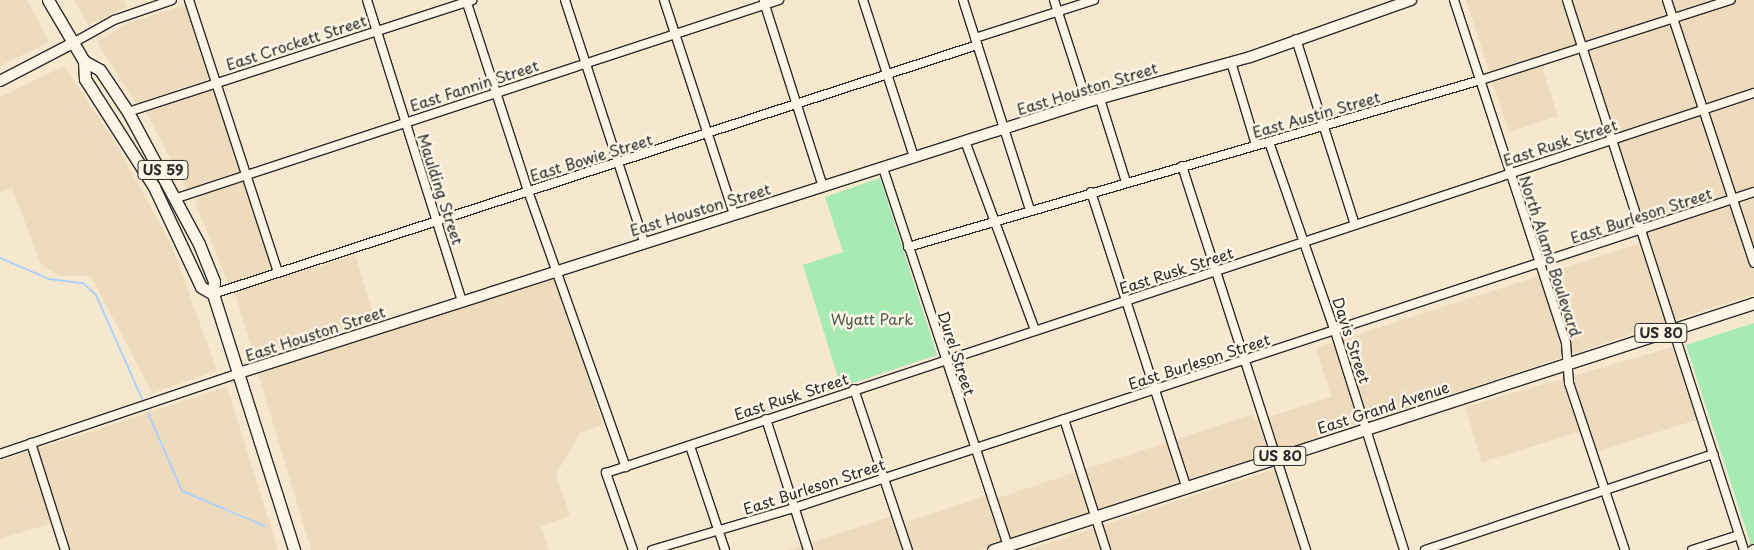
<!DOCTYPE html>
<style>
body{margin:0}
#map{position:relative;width:1754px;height:550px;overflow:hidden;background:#f6e8cf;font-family:"Playpen Sans",sans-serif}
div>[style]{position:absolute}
.built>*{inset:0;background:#eedbbd;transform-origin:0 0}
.green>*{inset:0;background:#a7eab4}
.stream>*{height:2px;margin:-1px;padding:0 1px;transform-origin:1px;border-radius:1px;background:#afd3f7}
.roads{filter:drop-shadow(1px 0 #2b2b2b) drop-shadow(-1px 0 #2b2b2b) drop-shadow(0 1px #2b2b2b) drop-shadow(0 -1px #2b2b2b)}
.minor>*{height:8px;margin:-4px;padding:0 4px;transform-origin:4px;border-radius:4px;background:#fcf5e5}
.major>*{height:10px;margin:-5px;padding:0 5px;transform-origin:5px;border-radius:5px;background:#fcf5e5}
.highway>*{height:11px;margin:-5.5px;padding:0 5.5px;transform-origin:5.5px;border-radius:5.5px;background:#fcf5e5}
span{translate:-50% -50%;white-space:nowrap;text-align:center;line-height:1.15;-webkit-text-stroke:5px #fcf5e5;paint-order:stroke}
.shield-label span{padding:1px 4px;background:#fcf5e5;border:1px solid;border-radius:4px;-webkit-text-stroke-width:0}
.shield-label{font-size:14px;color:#2b2b2b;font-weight:700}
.street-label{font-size:15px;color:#2b2b2b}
.park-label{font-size:15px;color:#4a5b4d}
</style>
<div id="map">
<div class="built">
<i style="clip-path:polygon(0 0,27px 0,49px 42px,0 66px)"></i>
<i style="clip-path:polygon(74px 0,124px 0,127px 7px,88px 25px)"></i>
<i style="clip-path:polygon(1466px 0,1754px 0,1754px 294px,980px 550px,788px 550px,895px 515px,898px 525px,986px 496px,988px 501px,1253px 414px,1256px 421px,1331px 397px,1316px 348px,1647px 241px,1585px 50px,1541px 64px,1558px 116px,1509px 132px)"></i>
<i style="clip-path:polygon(185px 5px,210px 78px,136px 104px,97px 42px,128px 23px)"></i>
<i style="clip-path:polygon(64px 66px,118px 147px,172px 246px,217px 371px,152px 393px,91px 276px,60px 276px,41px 265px,12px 188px,0 192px,0 97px)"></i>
<i style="clip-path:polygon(215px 88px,241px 171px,187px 190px,146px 112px)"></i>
<i style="clip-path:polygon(244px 182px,274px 271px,229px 285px,195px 202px,199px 196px)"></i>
<i style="left:355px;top:255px;width:68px;height:126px;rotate:73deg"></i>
<i style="clip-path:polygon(556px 277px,603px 425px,581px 432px,556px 474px,570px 515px,541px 527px,549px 550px,311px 550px,258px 374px)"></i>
<i style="clip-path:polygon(1676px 346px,1699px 419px,1587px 455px,1579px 432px,1482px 462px,1465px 407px)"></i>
<i style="clip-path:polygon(227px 387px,278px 550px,70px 550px,62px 520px,0 539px,0 461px)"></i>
<i style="clip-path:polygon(1278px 468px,1303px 550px,1027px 550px)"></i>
</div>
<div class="green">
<i style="clip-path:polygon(880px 178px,937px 355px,841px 387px,803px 265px,843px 252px,825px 197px)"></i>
<i style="clip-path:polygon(1754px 323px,1754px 544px,1751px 545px,1686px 345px)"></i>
</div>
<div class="stream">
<i style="left:0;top:258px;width:53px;rotate:23.2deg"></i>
<i style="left:49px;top:279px;width:34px;rotate:7deg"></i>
<i style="left:83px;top:283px;width:18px;rotate:43deg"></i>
<i style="left:96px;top:295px;width:114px;rotate:66.1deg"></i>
<i style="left:148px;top:413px;width:85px;rotate:66.4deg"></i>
<i style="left:182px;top:491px;width:90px;rotate:22.9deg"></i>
</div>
<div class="roads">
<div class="minor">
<i style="left:189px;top:0;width:287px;rotate:71.9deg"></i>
<i style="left:367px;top:0;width:316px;rotate:72.5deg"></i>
<i style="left:466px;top:0;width:201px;rotate:72deg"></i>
<i style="left:528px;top:191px;width:293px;rotate:70.5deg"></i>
<i style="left:565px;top:0;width:255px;rotate:71.9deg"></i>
<i style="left:664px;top:0;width:225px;rotate:71.9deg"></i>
<i style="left:863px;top:0;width:165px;rotate:72deg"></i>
<i style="left:963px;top:0;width:220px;rotate:72.3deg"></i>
<i style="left:1054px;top:0;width:107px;rotate:72.1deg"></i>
<i style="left:1454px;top:0;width:361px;rotate:71.9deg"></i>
<i style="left:1566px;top:343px;width:40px;rotate:85.7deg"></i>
<i style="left:1569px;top:383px;width:176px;rotate:71.5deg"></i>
<i style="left:1567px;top:0;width:578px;rotate:72.16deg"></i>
<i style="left:1667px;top:0;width:277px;rotate:71.7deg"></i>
<i style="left:764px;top:2px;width:194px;rotate:72.3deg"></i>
<i style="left:975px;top:38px;width:125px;rotate:-17.7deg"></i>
<i style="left:1296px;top:39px;width:195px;rotate:72.4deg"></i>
<i style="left:73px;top:43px;width:47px;rotate:-29.3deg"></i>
<i style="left:114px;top:20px;width:61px;rotate:-19deg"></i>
<i style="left:1231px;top:62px;width:87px;rotate:73.2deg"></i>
<i style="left:1100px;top:99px;width:87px;rotate:72.6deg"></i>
<i style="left:128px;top:112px;width:362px;rotate:-18deg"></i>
<i style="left:965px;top:141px;width:202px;rotate:69.7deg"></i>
<i style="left:1269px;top:142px;width:200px;rotate:70.8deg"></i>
<i style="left:1335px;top:331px;width:230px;rotate:72.5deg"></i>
<i style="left:1182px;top:166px;width:404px;rotate:72.1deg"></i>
<i style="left:883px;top:168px;width:397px;rotate:71.7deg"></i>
<i style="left:1091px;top:192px;width:310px;rotate:72.1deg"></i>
<i style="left:177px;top:198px;width:634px;rotate:-18.21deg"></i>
<i style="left:908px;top:247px;width:597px;rotate:-16.25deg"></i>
<i style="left:1481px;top:80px;width:262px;rotate:-17.8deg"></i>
<i style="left:213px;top:294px;width:804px;rotate:-18.05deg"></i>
<i style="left:854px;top:389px;width:170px;rotate:71.5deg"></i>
<i style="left:766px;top:419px;width:138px;rotate:72.2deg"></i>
<i style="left:1064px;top:419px;width:138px;rotate:72.2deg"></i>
<i style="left:31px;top:443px;width:112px;rotate:72.4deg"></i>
<i style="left:690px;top:446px;width:110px;rotate:71.4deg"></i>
<i style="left:0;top:454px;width:252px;rotate:-18.7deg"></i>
<i style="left:633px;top:550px;width:82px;rotate:-109.3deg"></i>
<i style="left:606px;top:473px;width:1209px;rotate:-18.32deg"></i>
<i style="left:652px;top:550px;width:148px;rotate:-16.5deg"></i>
<i style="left:794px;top:508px;width:1011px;rotate:-18.22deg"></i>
<i style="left:1425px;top:550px;width:304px;rotate:-18.4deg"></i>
<i style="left:1692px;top:550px;width:49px;rotate:-17.7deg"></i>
<i style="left:1752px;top:550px;width:2px;rotate:-27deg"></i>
</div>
<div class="major">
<i style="left:0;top:81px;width:82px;rotate:-27.5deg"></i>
<i style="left:239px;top:373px;width:890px;rotate:-17.72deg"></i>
<i style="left:1087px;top:102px;width:169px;rotate:-15.4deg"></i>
<i style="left:1250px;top:57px;width:171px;rotate:-19.5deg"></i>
</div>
<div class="highway">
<i style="left:48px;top:0;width:71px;rotate:59.5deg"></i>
<i style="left:84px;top:61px;width:18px;rotate:87deg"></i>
<i style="left:85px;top:79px;width:128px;rotate:57.4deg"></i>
<i style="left:154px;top:187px;width:110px;rotate:64.8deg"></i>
<i style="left:201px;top:287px;width:14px;rotate:30deg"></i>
<i style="left:84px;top:61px;width:18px;rotate:29deg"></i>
<i style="left:100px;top:70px;width:50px;rotate:56.3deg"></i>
<i style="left:128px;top:112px;width:150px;rotate:61.7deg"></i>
<i style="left:199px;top:244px;width:40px;rotate:68deg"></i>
<i style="left:214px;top:281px;width:13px;rotate:94deg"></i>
<i style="left:213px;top:294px;width:269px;rotate:72.4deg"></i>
<i style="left:993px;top:550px;width:800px;rotate:-17.98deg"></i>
</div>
</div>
<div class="shield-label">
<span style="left:163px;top:170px">US 59</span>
<span style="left:1661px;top:333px">US 80</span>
<span style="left:1280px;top:456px">US 80</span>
</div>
<div class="street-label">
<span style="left:296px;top:42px;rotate:-18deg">East Crockett Street</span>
<span style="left:474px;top:85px;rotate:-18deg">East Fannin Street</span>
<span style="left:1087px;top:88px;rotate:-17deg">East Houston Street</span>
<span style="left:1316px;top:114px;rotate:-16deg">East Austin Street</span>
<span style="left:1560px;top:142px;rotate:-18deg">East Rusk Street</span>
<span style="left:591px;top:157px;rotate:-17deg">East Bowie Street</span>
<span style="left:441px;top:189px;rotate:72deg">Maulding Street</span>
<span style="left:700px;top:209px;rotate:-17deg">East Houston Street</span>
<span style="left:1641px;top:215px;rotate:-18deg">East Burleson Street</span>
<span style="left:1551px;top:256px;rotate:72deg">North Alamo Boulevard</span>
<span style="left:1176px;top:270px;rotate:-18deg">East Rusk Street</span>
<span style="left:315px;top:333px;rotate:-18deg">East Houston Street</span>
<span style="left:1352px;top:340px;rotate:72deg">Davis Street</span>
<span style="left:957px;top:353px;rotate:72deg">Durel Street</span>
<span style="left:1199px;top:361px;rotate:-18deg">East Burleson Street</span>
<span style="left:791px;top:396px;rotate:-18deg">East Rusk Street</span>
<span style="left:1383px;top:407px;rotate:-18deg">East Grand Avenue</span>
<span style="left:814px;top:486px;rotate:-18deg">East Burleson Street</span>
</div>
<div class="park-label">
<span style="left:872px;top:319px">Wyatt Park</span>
</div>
</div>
